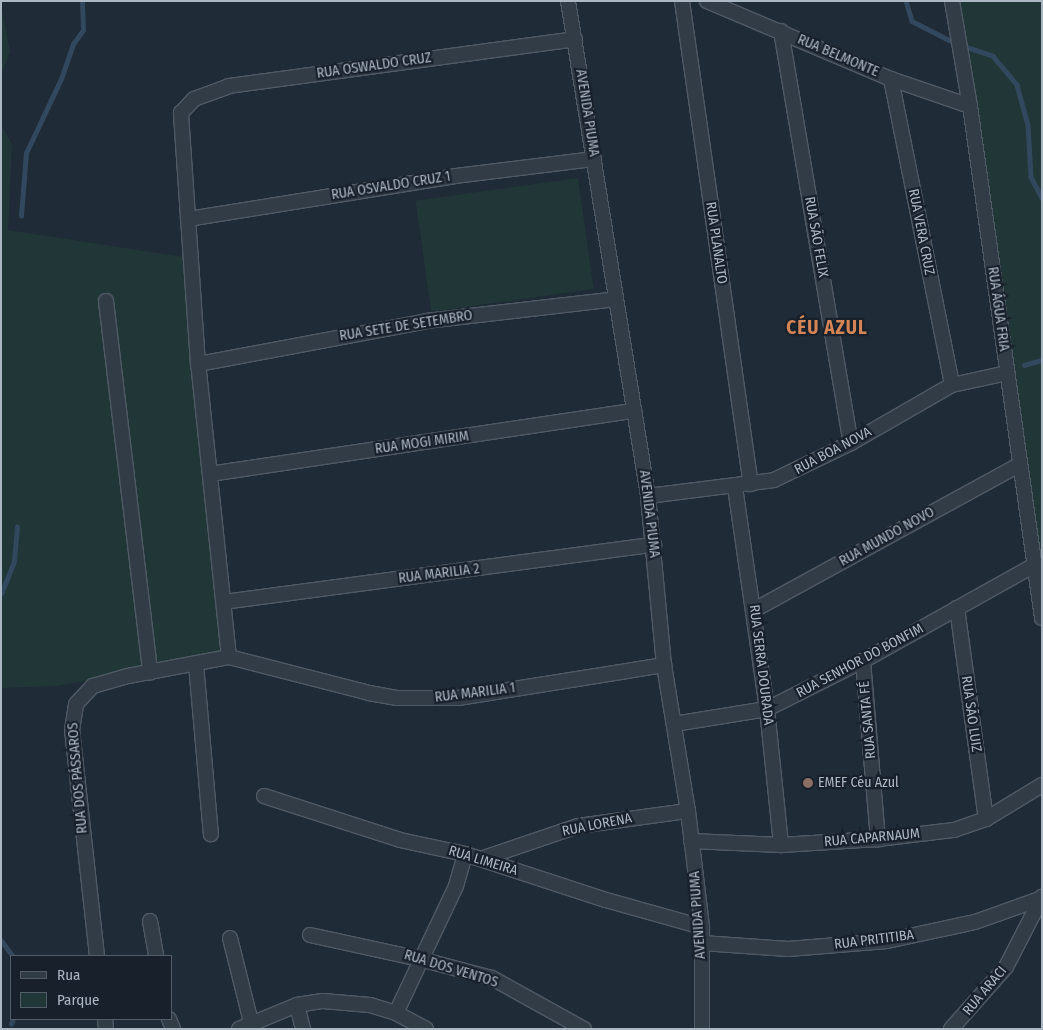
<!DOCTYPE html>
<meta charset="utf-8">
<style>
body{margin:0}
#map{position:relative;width:1043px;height:1030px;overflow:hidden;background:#1f2b36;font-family:"Fira Sans Condensed",sans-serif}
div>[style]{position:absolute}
.green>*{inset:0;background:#213737;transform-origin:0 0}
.stream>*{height:4.5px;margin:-2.25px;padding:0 2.25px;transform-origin:2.25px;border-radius:2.25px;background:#32485e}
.roads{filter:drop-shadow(1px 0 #505a65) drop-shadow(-1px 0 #505a65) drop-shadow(0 1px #505a65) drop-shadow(0 -1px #505a65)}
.minor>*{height:14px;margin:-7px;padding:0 7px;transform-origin:7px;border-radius:7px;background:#323c47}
.dots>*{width:14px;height:14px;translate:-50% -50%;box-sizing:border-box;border:2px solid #18212b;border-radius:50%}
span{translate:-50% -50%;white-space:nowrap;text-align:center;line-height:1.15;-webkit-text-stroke:4.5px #18212b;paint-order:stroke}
.street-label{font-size:14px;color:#acb7c4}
.poi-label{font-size:14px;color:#acb7c4}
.left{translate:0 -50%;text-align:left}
.district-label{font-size:19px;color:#d58456;font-weight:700;letter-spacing:1px}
.frame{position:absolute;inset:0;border:2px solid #acb7c4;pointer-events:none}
.legend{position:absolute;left:10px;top:955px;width:162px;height:65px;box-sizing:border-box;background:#18212b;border:1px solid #535d68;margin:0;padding:6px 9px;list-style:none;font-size:15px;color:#acb7c4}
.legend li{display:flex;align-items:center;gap:10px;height:25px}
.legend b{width:25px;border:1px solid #535d68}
</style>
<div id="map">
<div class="green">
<i style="clip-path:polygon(957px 1px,1042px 1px,1042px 581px)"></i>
<i style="clip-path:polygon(1px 5px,10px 52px,1px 74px)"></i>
<i style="clip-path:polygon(1px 125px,12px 144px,8px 230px,196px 259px,211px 468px,232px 656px,56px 686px,1px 688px)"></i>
<i style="left:578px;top:178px;width:112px;height:164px;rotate:82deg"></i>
</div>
<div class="stream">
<i style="left:906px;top:1px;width:21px;rotate:73deg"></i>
<i style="left:912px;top:21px;width:51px;rotate:27.1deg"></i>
<i style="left:957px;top:44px;width:38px;rotate:18deg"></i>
<i style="left:993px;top:56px;width:38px;rotate:50deg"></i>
<i style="left:1017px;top:85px;width:41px;rotate:74.6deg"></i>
<i style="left:1028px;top:125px;width:52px;rotate:86.7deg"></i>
<i style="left:1031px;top:177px;width:24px;rotate:62deg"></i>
<i style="left:21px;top:216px;width:63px;rotate:-85.5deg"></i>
<i style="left:26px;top:153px;width:82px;rotate:-64.7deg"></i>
<i style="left:61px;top:79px;width:37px;rotate:-71deg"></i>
<i style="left:73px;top:44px;width:17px;rotate:-54deg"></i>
<i style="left:83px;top:30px;width:29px;rotate:-92deg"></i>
<i style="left:1024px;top:365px;width:19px;rotate:-16deg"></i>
<i style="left:1px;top:594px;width:35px;rotate:-68deg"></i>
<i style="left:14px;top:561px;width:34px;rotate:-85deg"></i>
<i style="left:1px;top:940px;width:20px;rotate:53deg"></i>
<i style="left:11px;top:1024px;width:5px;rotate:-68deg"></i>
</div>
<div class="roads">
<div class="minor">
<i style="left:568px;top:1px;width:501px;rotate:80.82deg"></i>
<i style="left:648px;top:496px;width:170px;rotate:84.6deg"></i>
<i style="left:664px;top:665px;width:148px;rotate:80.7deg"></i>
<i style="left:688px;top:811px;width:117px;rotate:83.1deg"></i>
<i style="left:702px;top:927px;width:102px;rotate:90deg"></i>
<i style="left:682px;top:1px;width:488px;rotate:81.9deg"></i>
<i style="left:707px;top:1px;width:200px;rotate:23deg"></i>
<i style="left:891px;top:79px;width:83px;rotate:18.9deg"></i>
<i style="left:952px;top:1px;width:107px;rotate:80.3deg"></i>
<i style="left:970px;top:106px;width:517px;rotate:82deg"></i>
<i style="left:781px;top:31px;width:418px;rotate:80.4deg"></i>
<i style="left:891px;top:79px;width:312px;rotate:78.7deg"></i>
<i style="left:188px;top:219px;width:270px;rotate:-9.1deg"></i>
<i style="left:455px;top:176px;width:140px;rotate:-7deg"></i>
<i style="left:106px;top:301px;width:374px;rotate:83.2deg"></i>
<i style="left:198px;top:364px;width:233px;rotate:-10.6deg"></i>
<i style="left:427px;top:321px;width:190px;rotate:-6.6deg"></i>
<i style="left:210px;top:474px;width:429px;rotate:-8.5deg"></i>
<i style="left:735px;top:487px;width:224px;rotate:81.8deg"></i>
<i style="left:767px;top:709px;width:137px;rotate:84.1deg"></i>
<i style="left:648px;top:496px;width:127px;rotate:-7.2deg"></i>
<i style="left:774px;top:480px;width:85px;rotate:-25.7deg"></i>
<i style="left:851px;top:443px;width:116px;rotate:-29.9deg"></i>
<i style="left:952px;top:385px;width:56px;rotate:-12.3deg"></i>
<i style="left:224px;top:602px;width:434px;rotate:-7.6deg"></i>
<i style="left:957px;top:608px;width:213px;rotate:82.2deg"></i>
<i style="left:754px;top:610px;width:302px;rotate:-28.7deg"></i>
<i style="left:229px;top:657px;width:295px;rotate:-96deg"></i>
<i style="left:198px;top:364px;width:252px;rotate:-93.9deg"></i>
<i style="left:181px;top:113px;width:19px;rotate:-47deg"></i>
<i style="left:194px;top:99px;width:37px;rotate:-20deg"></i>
<i style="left:229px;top:86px;width:349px;rotate:-7.7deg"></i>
<i style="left:863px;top:661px;width:179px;rotate:85.2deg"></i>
<i style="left:196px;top:664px;width:171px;rotate:85deg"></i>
<i style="left:674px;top:724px;width:94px;rotate:-9.2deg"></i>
<i style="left:767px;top:709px;width:107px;rotate:-26.6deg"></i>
<i style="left:863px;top:661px;width:197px;rotate:-29.2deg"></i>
<i style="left:264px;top:796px;width:143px;rotate:17.9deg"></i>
<i style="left:400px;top:840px;width:66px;rotate:12.2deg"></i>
<i style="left:465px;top:854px;width:148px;rotate:18.1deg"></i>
<i style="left:606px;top:900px;width:100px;rotate:15.7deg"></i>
<i style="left:691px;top:841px;width:90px;rotate:2.5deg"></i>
<i style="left:781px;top:845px;width:97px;rotate:-3.5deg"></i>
<i style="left:878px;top:839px;width:77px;rotate:-6.8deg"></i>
<i style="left:954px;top:830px;width:34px;rotate:-19deg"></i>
<i style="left:986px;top:819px;width:66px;rotate:-31.3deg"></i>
<i style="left:481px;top:859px;width:102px;rotate:-18.8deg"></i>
<i style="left:578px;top:826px;width:111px;rotate:-7.8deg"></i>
<i style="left:150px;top:921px;width:36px;rotate:80deg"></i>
<i style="left:310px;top:935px;width:113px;rotate:12.3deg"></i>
<i style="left:420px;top:959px;width:74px;rotate:14.8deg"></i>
<i style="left:492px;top:978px;width:105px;rotate:29deg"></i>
<i style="left:230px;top:938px;width:87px;rotate:76deg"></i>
<i style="left:702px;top:943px;width:86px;rotate:4deg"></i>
<i style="left:788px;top:949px;width:99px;rotate:-4.6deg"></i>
<i style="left:887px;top:941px;width:90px;rotate:-12.2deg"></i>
<i style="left:975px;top:922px;width:69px;rotate:-19.5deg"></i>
<i style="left:97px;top:956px;width:227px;rotate:-96.3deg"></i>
<i style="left:72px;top:730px;width:26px;rotate:-81deg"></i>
<i style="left:76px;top:704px;width:25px;rotate:-47deg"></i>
<i style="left:93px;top:686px;width:36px;rotate:-16deg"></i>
<i style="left:128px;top:676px;width:103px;rotate:-10.7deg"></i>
<i style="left:229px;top:657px;width:145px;rotate:14.4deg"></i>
<i style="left:369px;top:693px;width:29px;rotate:10deg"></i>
<i style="left:398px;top:698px;width:60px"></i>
<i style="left:458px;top:698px;width:209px;rotate:-9.1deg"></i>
<i style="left:297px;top:1005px;width:25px;rotate:76deg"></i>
<i style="left:396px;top:1013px;width:140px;rotate:-64.7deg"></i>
<i style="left:456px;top:886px;width:33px;rotate:-74deg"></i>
<i style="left:105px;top:1019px;width:10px;rotate:84deg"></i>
<i style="left:169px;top:1019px;width:11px;rotate:68deg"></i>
<i style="left:239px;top:1029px;width:63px;rotate:-22.5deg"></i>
<i style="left:297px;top:1005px;width:26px;rotate:-9deg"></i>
<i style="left:323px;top:1001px;width:47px;rotate:4.9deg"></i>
<i style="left:370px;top:1005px;width:27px;rotate:17deg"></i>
<i style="left:396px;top:1013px;width:34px;rotate:28deg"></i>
<i style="left:951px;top:1029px;width:83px;rotate:-48.4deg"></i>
<i style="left:1006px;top:967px;width:79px;rotate:-62.8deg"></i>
</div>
</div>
<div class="dots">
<i style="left:808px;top:783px;background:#8d6e63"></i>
</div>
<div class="street-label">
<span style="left:838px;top:56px;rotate:23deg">RUA BELMONTE</span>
<span style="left:374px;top:66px;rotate:-8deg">RUA OSWALDO CRUZ</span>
<span style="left:587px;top:113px;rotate:81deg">AVENIDA PIUMA</span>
<span style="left:391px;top:186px;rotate:-9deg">RUA OSVALDO CRUZ 1</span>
<span style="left:921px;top:232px;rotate:79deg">RUA VERA CRUZ</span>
<span style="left:816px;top:237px;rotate:80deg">RUA SÃO FELIX</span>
<span style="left:716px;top:243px;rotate:82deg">RUA PLANALTO</span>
<span style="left:998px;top:309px;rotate:82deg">RUA ÁGUA FRIA</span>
<span style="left:406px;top:326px;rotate:-9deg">RUA SETE DE SETEMBRO</span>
<span style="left:422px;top:443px;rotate:-8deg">RUA MOGI MIRIM</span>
<span style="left:833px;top:451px;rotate:-28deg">RUA BOA NOVA</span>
<span style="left:649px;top:514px;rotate:83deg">AVENIDA PIUMA</span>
<span style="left:887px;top:537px;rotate:-29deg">RUA MUNDO NOVO</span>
<span style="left:439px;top:574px;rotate:-7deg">RUA MARILIA 2</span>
<span style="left:860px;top:661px;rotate:-28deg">RUA SENHOR DO BONFIM</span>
<span style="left:761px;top:665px;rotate:83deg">RUA SERRA DOURADA</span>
<span style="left:475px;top:693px;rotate:-7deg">RUA MARILIA 1</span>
<span style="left:971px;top:714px;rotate:82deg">RUA SÃO LUIZ</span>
<span style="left:868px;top:720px;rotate:-95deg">RUA SANTA FÉ</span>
<span style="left:78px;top:778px;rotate:-95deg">RUA DOS PÁSSAROS</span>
<span style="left:597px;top:825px;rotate:-11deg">RUA LORENA</span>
<span style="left:872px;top:838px;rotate:-5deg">RUA CAPARNAUM</span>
<span style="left:483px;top:861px;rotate:17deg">RUA LIMEIRA</span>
<span style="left:698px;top:915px;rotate:-94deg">AVENIDA PIUMA</span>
<span style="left:874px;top:940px;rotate:-7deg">RUA PRITITIBA</span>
<span style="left:451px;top:969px;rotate:17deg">RUA DOS VENTOS</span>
<span style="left:985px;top:991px;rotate:-50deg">RUA ARACI</span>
</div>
<div class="poi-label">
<span class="left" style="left:818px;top:783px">EMEF Céu Azul</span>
</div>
<div class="district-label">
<span style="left:827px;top:328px">CÉU AZUL</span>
</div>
<div class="frame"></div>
<ul class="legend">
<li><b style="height:6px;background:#323c47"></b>Rua</li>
<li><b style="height:14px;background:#213737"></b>Parque</li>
</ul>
</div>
